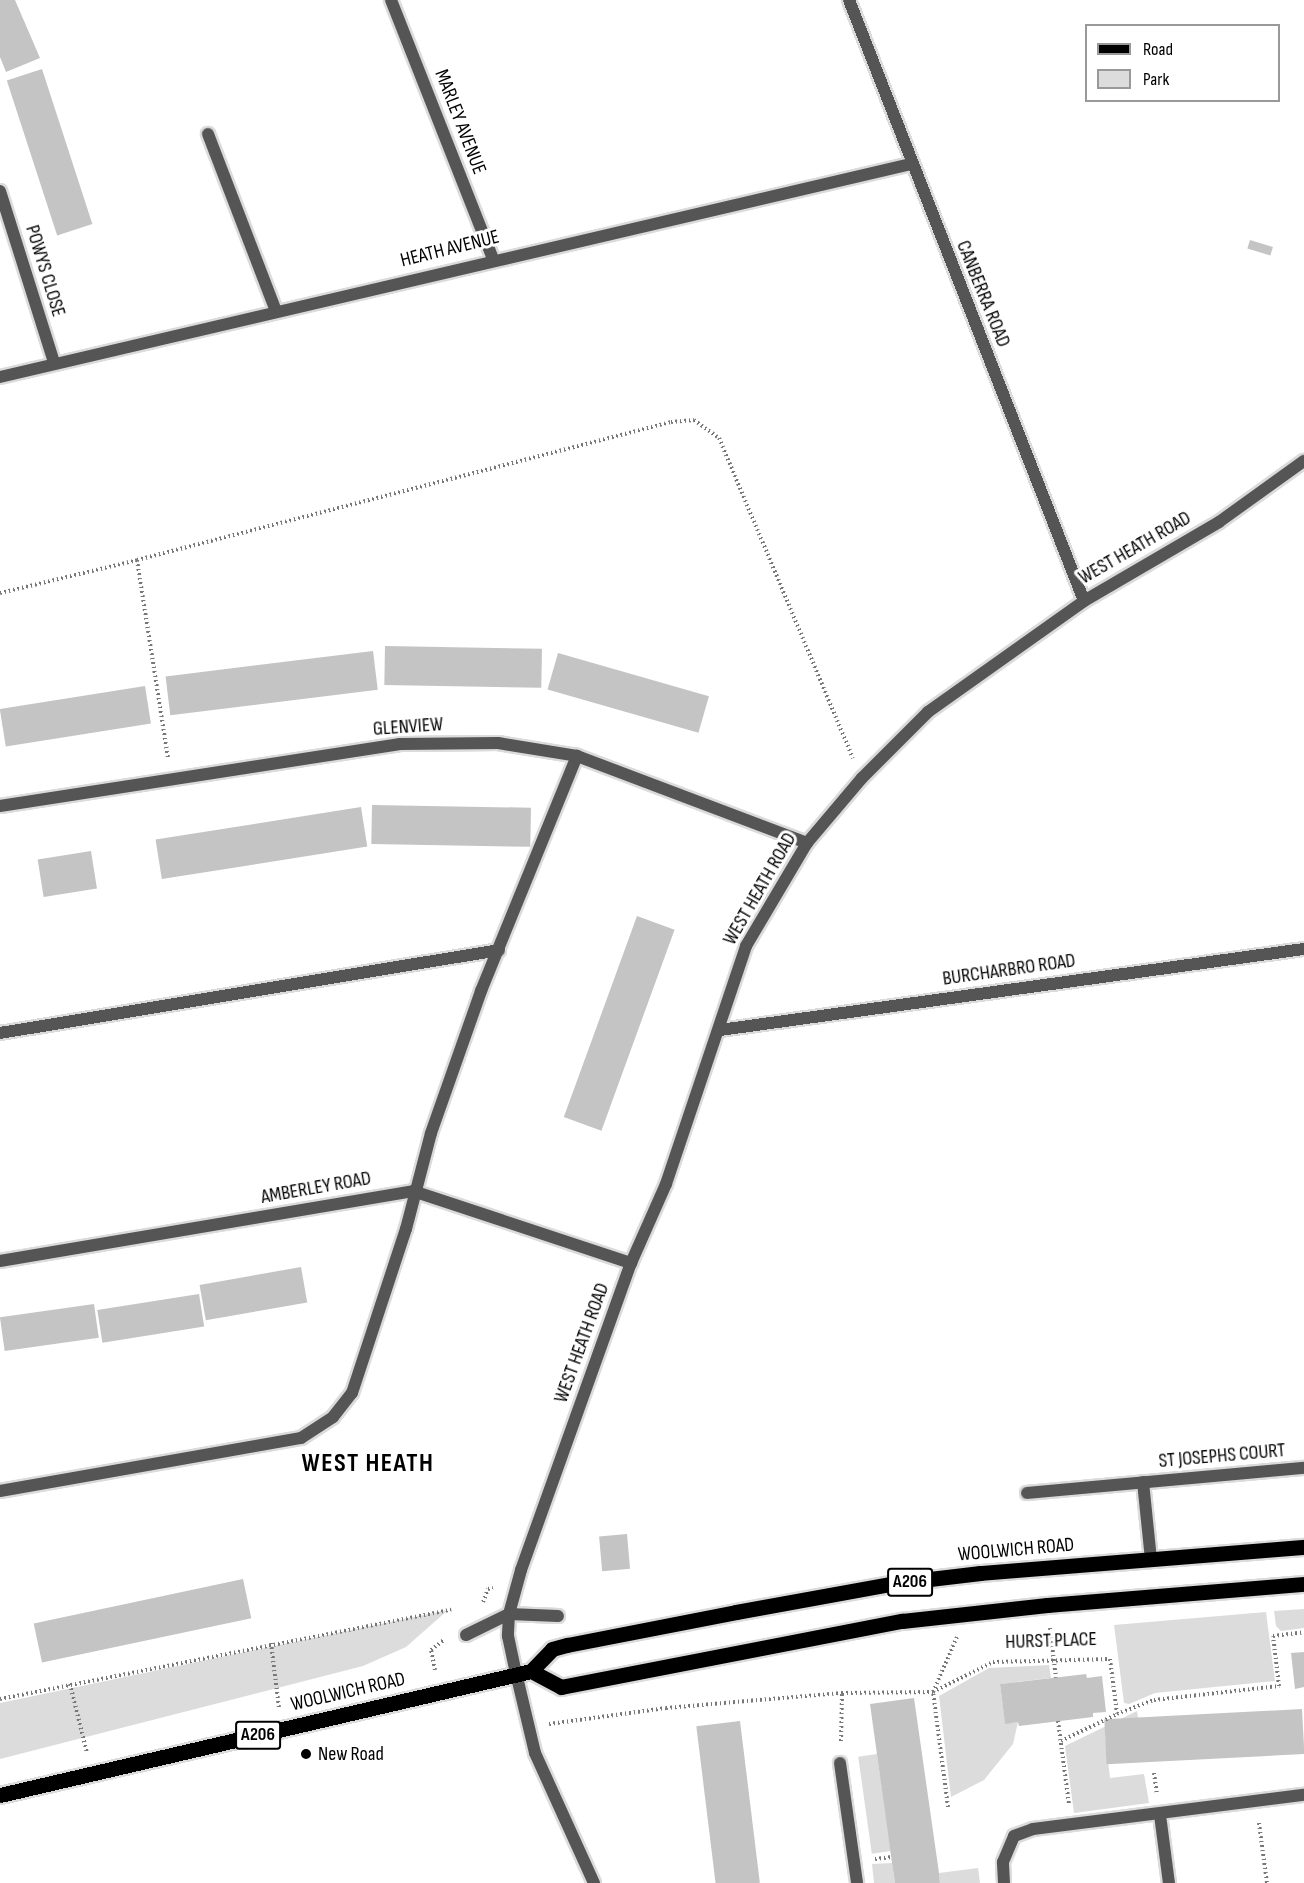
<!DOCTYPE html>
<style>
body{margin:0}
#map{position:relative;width:1304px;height:1883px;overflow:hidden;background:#fff;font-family:"Sofia Sans Condensed",sans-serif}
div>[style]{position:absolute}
.green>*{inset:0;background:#dcdcdc;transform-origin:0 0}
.building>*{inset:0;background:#c4c4c4;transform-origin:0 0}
.path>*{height:4px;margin-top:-2px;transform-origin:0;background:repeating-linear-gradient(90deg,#777 0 1.5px,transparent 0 4.5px)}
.roads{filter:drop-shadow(2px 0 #dbdbdb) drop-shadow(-2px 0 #dbdbdb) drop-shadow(0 2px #dbdbdb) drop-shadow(0 -2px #dbdbdb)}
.service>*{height:12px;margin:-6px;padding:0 6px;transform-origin:6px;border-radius:6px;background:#555}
.minor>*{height:12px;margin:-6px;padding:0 6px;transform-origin:6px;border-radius:6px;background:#555}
.primary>*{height:15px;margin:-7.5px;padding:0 7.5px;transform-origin:7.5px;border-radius:7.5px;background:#000}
.dots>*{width:16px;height:16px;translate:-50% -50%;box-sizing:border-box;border:3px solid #fff;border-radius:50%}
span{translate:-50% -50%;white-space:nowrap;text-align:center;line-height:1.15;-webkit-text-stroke:6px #fff;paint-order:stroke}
.shield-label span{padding:2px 4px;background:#fff;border:2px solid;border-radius:4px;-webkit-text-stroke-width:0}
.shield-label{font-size:18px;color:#000;font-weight:700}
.street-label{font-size:20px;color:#000}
.poi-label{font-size:20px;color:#000}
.left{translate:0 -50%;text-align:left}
.district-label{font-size:26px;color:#000;font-weight:700;letter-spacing:1.5px}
.legend{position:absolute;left:1085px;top:24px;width:195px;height:78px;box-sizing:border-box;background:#fff;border:2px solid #999;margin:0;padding:8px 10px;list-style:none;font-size:18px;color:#000}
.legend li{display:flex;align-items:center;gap:12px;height:30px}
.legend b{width:30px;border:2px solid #999}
</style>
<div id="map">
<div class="green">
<i style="clip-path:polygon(1304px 1609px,1304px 1628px,1281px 1631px,1276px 1626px,1274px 1611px)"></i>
<i style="clip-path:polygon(448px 1610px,406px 1647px,363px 1666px,0 1759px,0 1703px)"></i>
<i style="clip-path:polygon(1266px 1612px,1275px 1681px,1155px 1693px,1129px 1704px,1124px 1703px,1114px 1625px)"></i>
<i style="clip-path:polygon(1049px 1665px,1051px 1678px,1000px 1684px,1005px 1723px,1018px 1722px,1013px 1744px,984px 1780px,951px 1797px,939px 1696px,989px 1668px)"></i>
<i style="clip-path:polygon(1137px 1711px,1140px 1729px,1105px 1734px,1110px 1778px,1144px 1774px,1149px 1803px,1074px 1813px,1065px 1746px)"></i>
<i style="left:877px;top:1754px;width:98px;height:19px;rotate:82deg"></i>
<i style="clip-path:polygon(892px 1863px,895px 1883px,874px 1883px,872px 1864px)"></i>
<i style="clip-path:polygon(978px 1868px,980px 1883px,940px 1883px,939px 1873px)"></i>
</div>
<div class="building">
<i style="clip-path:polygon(0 0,15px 0,40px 58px,6px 72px,0 57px)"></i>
<i style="left:42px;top:69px;width:163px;height:37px;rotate:72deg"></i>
<i style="left:1250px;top:240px;width:24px;height:9px;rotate:17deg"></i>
<i style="left:385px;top:646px;width:157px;height:39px;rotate:1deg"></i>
<i style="left:373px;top:651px;width:39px;height:209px;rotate:83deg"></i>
<i style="left:558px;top:653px;width:157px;height:38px;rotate:16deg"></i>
<i style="left:145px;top:686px;width:38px;height:147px;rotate:81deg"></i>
<i style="left:372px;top:805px;width:159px;height:39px;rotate:1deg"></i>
<i style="left:361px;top:807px;width:40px;height:208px;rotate:81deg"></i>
<i style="left:91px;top:851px;width:38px;height:54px;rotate:81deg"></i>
<i style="left:637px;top:916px;width:40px;height:214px;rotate:20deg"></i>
<i style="left:301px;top:1267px;width:36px;height:103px;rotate:80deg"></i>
<i style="left:199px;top:1294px;width:33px;height:103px;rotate:81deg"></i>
<i style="left:94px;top:1304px;width:34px;height:95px;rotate:82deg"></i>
<i style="left:627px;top:1534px;width:35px;height:28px;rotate:85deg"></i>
<i style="left:243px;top:1579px;width:40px;height:214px;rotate:78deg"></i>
<i style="clip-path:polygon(1304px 1652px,1304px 1687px,1295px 1689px,1291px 1653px)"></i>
<i style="clip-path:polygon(1086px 1674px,1087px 1678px,1102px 1676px,1106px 1712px,1093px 1713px,1093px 1717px,1019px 1726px,1018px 1722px,1005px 1724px,1000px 1684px)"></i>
<i style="clip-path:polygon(914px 1698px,939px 1873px,940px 1883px,895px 1883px,892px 1863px,870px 1704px)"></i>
<i style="left:1302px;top:1709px;width:45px;height:198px;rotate:87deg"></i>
<i style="left:740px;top:1721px;width:163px;height:44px;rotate:83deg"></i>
</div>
<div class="path">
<i style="left:137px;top:560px;width:552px;rotate:-14.49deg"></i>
<i style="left:671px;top:422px;width:23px;rotate:-5deg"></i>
<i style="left:694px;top:420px;width:31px;rotate:36deg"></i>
<i style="left:719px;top:438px;width:347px;rotate:67.3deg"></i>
<i style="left:0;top:593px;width:141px;rotate:-13.5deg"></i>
<i style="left:137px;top:560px;width:200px;rotate:81.1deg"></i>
<i style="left:483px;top:1602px;width:14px;rotate:-69deg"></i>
<i style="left:488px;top:1589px;width:5px;rotate:-11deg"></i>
<i style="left:1050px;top:1628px;width:50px;rotate:83.2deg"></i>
<i style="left:271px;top:1643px;width:65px;rotate:83deg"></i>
<i style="left:435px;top:1670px;width:20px;rotate:-101deg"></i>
<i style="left:431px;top:1650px;width:16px;rotate:-38deg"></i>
<i style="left:70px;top:1684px;width:71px;rotate:76.2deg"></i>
<i style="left:0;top:1699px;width:460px;rotate:-11.2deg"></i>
<i style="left:1058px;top:1721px;width:84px;rotate:82.5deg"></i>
<i style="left:549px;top:1724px;width:118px;rotate:-7.8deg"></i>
<i style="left:666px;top:1708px;width:177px;rotate:-4.9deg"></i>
<i style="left:842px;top:1693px;width:91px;rotate:-0.6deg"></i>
<i style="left:933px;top:1692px;width:67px;rotate:-26.6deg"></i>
<i style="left:993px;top:1662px;width:117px;rotate:-1.5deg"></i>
<i style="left:1110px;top:1659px;width:55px;rotate:82.7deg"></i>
<i style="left:1117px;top:1714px;width:40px;rotate:-21deg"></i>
<i style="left:1154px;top:1700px;width:126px;rotate:-6.4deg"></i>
<i style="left:1279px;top:1686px;width:50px;rotate:-96.8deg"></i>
<i style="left:1273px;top:1636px;width:31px;rotate:-7deg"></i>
<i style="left:841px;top:1741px;width:48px;rotate:-88.8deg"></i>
<i style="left:1061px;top:1741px;width:62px;rotate:-25.7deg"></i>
<i style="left:1154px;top:1773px;width:21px;rotate:82deg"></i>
<i style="left:948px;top:1807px;width:116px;rotate:-97.4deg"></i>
<i style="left:933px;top:1692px;width:60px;rotate:-66.4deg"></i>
<i style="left:1259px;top:1823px;width:61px;rotate:82.4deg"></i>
<i style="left:875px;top:1859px;width:17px;rotate:-7deg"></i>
</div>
<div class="roads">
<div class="service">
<i style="left:208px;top:134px;width:190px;rotate:69deg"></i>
<i style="left:0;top:1033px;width:506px;rotate:-9.44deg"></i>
<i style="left:0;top:1491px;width:306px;rotate:-10deg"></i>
<i style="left:301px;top:1438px;width:38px;rotate:-33deg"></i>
<i style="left:333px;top:1417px;width:31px;rotate:-52deg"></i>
<i style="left:352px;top:1393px;width:173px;rotate:-71.8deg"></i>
<i style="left:406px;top:1229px;width:99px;rotate:-75.4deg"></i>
<i style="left:431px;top:1133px;width:151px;rotate:-70.6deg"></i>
<i style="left:481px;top:991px;width:254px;rotate:-67.8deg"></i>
<i style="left:509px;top:1614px;width:22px;rotate:93deg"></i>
<i style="left:508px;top:1636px;width:38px;rotate:78deg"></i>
</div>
<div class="minor">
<i style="left:391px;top:0;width:278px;rotate:68.5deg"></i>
<i style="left:849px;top:0;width:645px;rotate:68.64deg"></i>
<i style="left:0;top:191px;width:179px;rotate:72.5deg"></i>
<i style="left:0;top:377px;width:936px;rotate:-13.16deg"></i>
<i style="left:0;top:806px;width:405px;rotate:-8.8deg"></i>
<i style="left:400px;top:744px;width:98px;rotate:-0.6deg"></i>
<i style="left:498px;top:743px;width:80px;rotate:9.3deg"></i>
<i style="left:577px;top:756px;width:246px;rotate:20.7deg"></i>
<i style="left:720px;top:1030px;width:590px;rotate:-7.9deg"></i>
<i style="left:0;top:1261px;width:419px;rotate:-9.6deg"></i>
<i style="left:413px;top:1191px;width:230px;rotate:18.3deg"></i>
<i style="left:1143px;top:1482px;width:77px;rotate:84.1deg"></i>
<i style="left:1027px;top:1493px;width:278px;rotate:-5.2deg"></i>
<i style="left:509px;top:1614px;width:46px;rotate:-74.7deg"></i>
<i style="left:521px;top:1570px;width:326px;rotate:-70.3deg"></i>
<i style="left:631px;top:1263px;width:86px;rotate:-66.1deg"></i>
<i style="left:666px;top:1184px;width:251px;rotate:-71.4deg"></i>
<i style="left:746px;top:946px;width:120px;rotate:-59.4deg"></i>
<i style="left:807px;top:843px;width:85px;rotate:-49.8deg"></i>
<i style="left:862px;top:778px;width:93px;rotate:-45deg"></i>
<i style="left:928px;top:712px;width:191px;rotate:-35.4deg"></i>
<i style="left:1084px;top:601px;width:156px;rotate:-30.3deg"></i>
<i style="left:1219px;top:522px;width:105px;rotate:-35.7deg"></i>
<i style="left:466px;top:1635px;width:48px;rotate:-26deg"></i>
<i style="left:509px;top:1614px;width:49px;rotate:2.3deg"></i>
<i style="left:516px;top:1673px;width:82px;rotate:76.6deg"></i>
<i style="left:535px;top:1753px;width:143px;rotate:65.6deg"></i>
<i style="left:840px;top:1763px;width:121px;rotate:81.9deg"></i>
<i style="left:1160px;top:1815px;width:69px;rotate:82.5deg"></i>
<i style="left:1004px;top:1883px;width:21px;rotate:-93deg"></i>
<i style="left:1003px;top:1862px;width:28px;rotate:-67deg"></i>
<i style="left:1014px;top:1836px;width:20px;rotate:-20deg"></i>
<i style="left:1033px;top:1829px;width:273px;rotate:-7.2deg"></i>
</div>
<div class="primary">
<i style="left:531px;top:1671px;width:34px;rotate:28deg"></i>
<i style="left:561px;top:1687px;width:347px;rotate:-11deg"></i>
<i style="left:902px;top:1621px;width:146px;rotate:-6.3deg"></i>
<i style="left:1047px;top:1605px;width:258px;rotate:-4.7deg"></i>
<i style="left:0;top:1795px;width:545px;rotate:-13.14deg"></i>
<i style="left:531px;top:1671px;width:30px;rotate:-46deg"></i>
<i style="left:552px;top:1649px;width:16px;rotate:-15deg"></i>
<i style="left:567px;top:1645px;width:172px;rotate:-11deg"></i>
<i style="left:736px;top:1612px;width:163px;rotate:-10.3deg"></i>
<i style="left:896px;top:1583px;width:85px;rotate:-6.8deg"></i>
<i style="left:980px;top:1573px;width:325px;rotate:-4.6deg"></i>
</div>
</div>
<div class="dots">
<i style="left:306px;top:1754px;background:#000"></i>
</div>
<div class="shield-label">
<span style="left:910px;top:1582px">A206</span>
<span style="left:258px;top:1735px">A206</span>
</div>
<div class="street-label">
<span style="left:460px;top:122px;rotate:69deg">MARLEY AVENUE</span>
<span style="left:450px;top:249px;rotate:-14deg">HEATH AVENUE</span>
<span style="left:45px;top:271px;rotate:73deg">POWYS CLOSE</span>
<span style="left:983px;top:294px;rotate:68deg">CANBERRA ROAD</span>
<span style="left:1135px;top:548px;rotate:-30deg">WEST HEATH ROAD</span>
<span style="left:408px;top:727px;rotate:-4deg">GLENVIEW</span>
<span style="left:760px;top:889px;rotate:-60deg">WEST HEATH ROAD</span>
<span style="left:1009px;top:970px;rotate:-8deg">BURCHARBRO ROAD</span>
<span style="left:316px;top:1188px;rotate:-10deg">AMBERLEY ROAD</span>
<span style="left:582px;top:1343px;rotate:-70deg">WEST HEATH ROAD</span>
<span style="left:1222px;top:1456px;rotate:-5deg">ST JOSEPHS COURT</span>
<span style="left:1016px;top:1550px;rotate:-5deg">WOOLWICH ROAD</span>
<span style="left:1051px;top:1641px;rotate:-2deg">HURST PLACE</span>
<span style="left:348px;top:1692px;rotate:-13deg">WOOLWICH ROAD</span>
</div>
<div class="poi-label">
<span class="left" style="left:318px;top:1754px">New Road</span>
</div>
<div class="district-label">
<span style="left:368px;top:1464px">WEST HEATH</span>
</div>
<ul class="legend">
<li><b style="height:8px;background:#000"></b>Road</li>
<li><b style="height:16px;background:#dcdcdc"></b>Park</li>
</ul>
</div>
